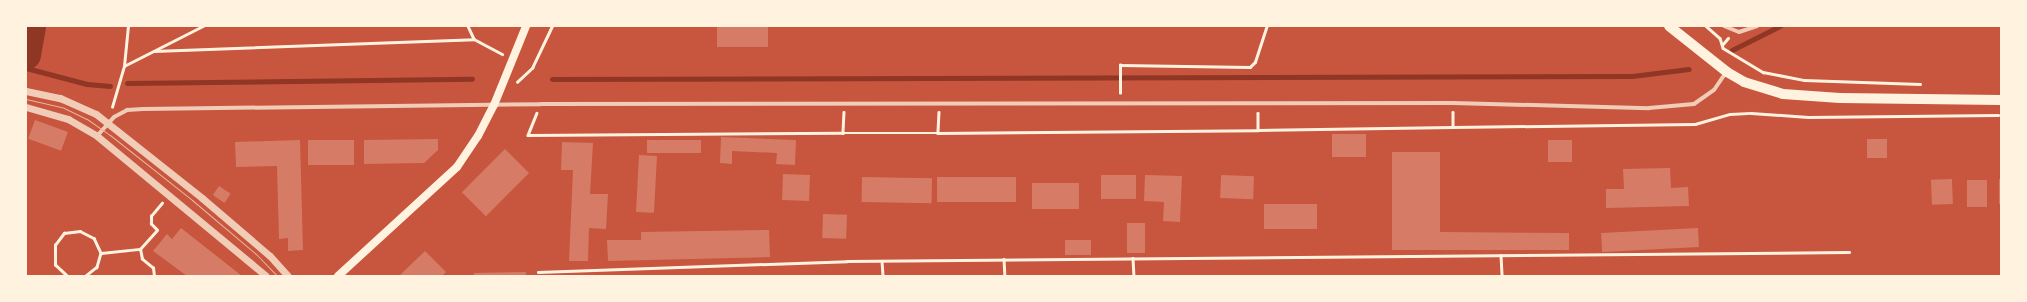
<!DOCTYPE html>
<style>
body{margin:0}
#map{position:relative;width:2027px;height:302px;overflow:hidden;background:#c8553d;font-family:Mulish,sans-serif}
div>[style]{position:absolute}
.stream>*{height:5px;margin:-2.5px;padding:0 2.5px;transform-origin:2.5px;border-radius:2.5px;background:#8f3625}
.river>*{height:30px;margin:-15px;padding:0 15px;transform-origin:15px;border-radius:15px;background:#8f3625}
.building>*{inset:0;background:#d67c66;transform-origin:0 0}
.path>*{height:2.5px;margin:-1.25px;padding:0 1.25px;transform-origin:1.25px;border-radius:1.25px;background:#fff3e0}
.minor>*{height:4px;margin:-2px;padding:0 2px;transform-origin:2px;border-radius:2px;background:#f1ccb7}
.tertiary>*{height:7px;margin:-3.5px;padding:0 3.5px;transform-origin:3.5px;border-radius:3.5px;background:#f1ccb7}
.secondary>*{height:8px;margin:-4px;padding:0 4px;transform-origin:4px;border-radius:4px;background:#fff3e0}
.primary>*{height:10px;margin:-5px;padding:0 5px;transform-origin:5px;border-radius:5px;background:#fff3e0}
.tram>*{height:1px;margin:-0.5px;padding:0 0.5px;transform-origin:0.5px;border-radius:0.5px;background:#e9b49f}
span{translate:-50% -50%;white-space:nowrap;text-align:center;line-height:1.15;-webkit-text-stroke:3px #fff3e0;paint-order:stroke}
.frame{position:absolute;inset:0;border:27px solid #fff3e0;pointer-events:none}
</style>
<div id="map">
<div class="stream">
<i style="left:1732px;top:50px;width:54px;rotate:-26.6deg"></i>
<i style="left:26px;top:68px;width:63px;rotate:14.7deg"></i>
<i style="left:87px;top:84px;width:23px;rotate:5deg"></i>
<i style="left:552px;top:79px;width:1080px;rotate:-0.16deg"></i>
<i style="left:1632px;top:76px;width:57px;rotate:-7deg"></i>
<i style="left:127px;top:83px;width:345px;rotate:-0.7deg"></i>
</div>
<div class="river">
<i style="left:26px;top:55px;width:29px;rotate:-80deg"></i>
</div>
<div class="building">
<i style="left:768px;top:27px;width:20px;height:51px;rotate:90deg"></i>
<i style="left:35px;top:120px;width:35px;height:20px;rotate:20deg"></i>
<i style="left:1332px;top:134px;width:34px;height:23px"></i>
<i style="clip-path:polygon(721px 137px,796px 140px,795px 165px,776px 164px,777px 153px,732px 151px,732px 164px,720px 163px)"></i>
<i style="clip-path:polygon(438px 139px,438px 150px,424px 163px,364px 164px,364px 140px)"></i>
<i style="left:1867px;top:139px;width:20px;height:19px"></i>
<i style="clip-path:polygon(300px 140px,303px 250px,288px 251px,288px 238px,279px 239px,277px 166px,236px 167px,235px 142px)"></i>
<i style="left:354px;top:140px;width:25px;height:46px;rotate:90deg"></i>
<i style="left:647px;top:140px;width:54px;height:13px"></i>
<i style="left:1548px;top:140px;width:24px;height:22px"></i>
<i style="clip-path:polygon(562px 142px,593px 143px,590px 194px,608px 194px,606px 229px,589px 228px,588px 261px,569px 261px,573px 170px,561px 170px)"></i>
<i style="left:505px;top:149px;width:34px;height:61px;rotate:45deg"></i>
<i style="clip-path:polygon(1392px 152px,1440px 152px,1440px 232px,1569px 233px,1569px 250px,1392px 250px)"></i>
<i style="left:639px;top:155px;width:18px;height:57px;rotate:3deg"></i>
<i style="clip-path:polygon(1670px 168px,1671px 188px,1688px 187px,1689px 206px,1606px 208px,1606px 189px,1624px 189px,1623px 169px)"></i>
<i style="left:783px;top:174px;width:27px;height:26px;rotate:2deg"></i>
<i style="left:1101px;top:175px;width:35px;height:24px"></i>
<i style="clip-path:polygon(1145px 175px,1182px 176px,1180px 222px,1163px 221px,1164px 202px,1144px 201px)"></i>
<i style="left:1221px;top:175px;width:33px;height:23px;rotate:2deg"></i>
<i style="left:862px;top:177px;width:70px;height:25px;rotate:1deg"></i>
<i style="left:937px;top:177px;width:79px;height:25px"></i>
<i style="left:1952px;top:179px;width:25px;height:21px;rotate:88deg"></i>
<i style="left:1999px;top:179px;width:2px;height:25px"></i>
<i style="left:1967px;top:180px;width:20px;height:27px"></i>
<i style="left:1079px;top:183px;width:26px;height:47px;rotate:90deg"></i>
<i style="left:219px;top:186px;width:14px;height:11px;rotate:34deg"></i>
<i style="left:1264px;top:204px;width:53px;height:25px"></i>
<i style="left:823px;top:214px;width:24px;height:24px;rotate:2deg"></i>
<i style="left:1127px;top:223px;width:18px;height:30px"></i>
<i style="clip-path:polygon(181px 228px,242px 276px,187px 276px,153px 251px,167px 234px,172px 239px)"></i>
<i style="left:1698px;top:228px;width:19px;height:97px;rotate:87deg"></i>
<i style="clip-path:polygon(769px 230px,770px 257px,608px 261px,607px 240px,641px 240px,641px 232px)"></i>
<i style="left:1065px;top:240px;width:26px;height:15px"></i>
<i style="clip-path:polygon(425px 251px,446px 272px,442px 276px,399px 276px)"></i>
<i style="clip-path:polygon(526px 272px,526px 276px,474px 276px,474px 273px)"></i>
</div>
<div class="path">
<i style="left:468px;top:26px;width:14px;rotate:65deg"></i>
<i style="left:474px;top:39px;width:32px;rotate:28deg"></i>
<i style="left:1706px;top:26px;width:18px;rotate:41deg"></i>
<i style="left:1720px;top:38px;width:10px;rotate:73deg"></i>
<i style="left:1723px;top:48px;width:47px;rotate:31deg"></i>
<i style="left:1763px;top:72px;width:42px;rotate:11deg"></i>
<i style="left:1804px;top:80px;width:116px;rotate:2deg"></i>
<i style="left:1722px;top:45px;width:9px;rotate:-49deg"></i>
<i style="left:154px;top:51px;width:320px;rotate:-2.1deg"></i>
<i style="left:124px;top:66px;width:89px;rotate:-26.9deg"></i>
<i style="left:517px;top:82px;width:21px;rotate:-43deg"></i>
<i style="left:532px;top:68px;width:47px;rotate:-64.5deg"></i>
<i style="left:1120px;top:93px;width:28px;rotate:-90deg"></i>
<i style="left:1120px;top:65px;width:130px;rotate:0.9deg"></i>
<i style="left:1250px;top:67px;width:7px;rotate:-45deg"></i>
<i style="left:1255px;top:62px;width:38px;rotate:-72deg"></i>
<i style="left:112px;top:107px;width:43px;rotate:-73.7deg"></i>
<i style="left:124px;top:66px;width:40px;rotate:-84.3deg"></i>
<i style="left:844px;top:112px;width:21px;rotate:93deg"></i>
<i style="left:843px;top:133px;width:95px"></i>
<i style="left:939px;top:112px;width:21px;rotate:93deg"></i>
<i style="left:938px;top:133px;width:320px;rotate:-0.5deg"></i>
<i style="left:1453px;top:112px;width:15px;rotate:90deg"></i>
<i style="left:1453px;top:127px;width:242px;rotate:-0.7deg"></i>
<i style="left:1695px;top:124px;width:36px;rotate:-16deg"></i>
<i style="left:1730px;top:114px;width:21px;rotate:-3deg"></i>
<i style="left:1751px;top:113px;width:57px;rotate:4deg"></i>
<i style="left:1808px;top:117px;width:190px;rotate:-0.6deg"></i>
<i style="left:537px;top:113px;width:24px;rotate:112deg"></i>
<i style="left:528px;top:135px;width:315px;rotate:-0.4deg"></i>
<i style="left:1258px;top:113px;width:17px;rotate:90deg"></i>
<i style="left:1258px;top:130px;width:195px;rotate:-0.9deg"></i>
<i style="left:101px;top:253px;width:39px;rotate:-6deg"></i>
<i style="left:1501px;top:255px;width:21px;rotate:87deg"></i>
<i style="left:1133px;top:258px;width:18px;rotate:87deg"></i>
<i style="left:1004px;top:259px;width:17px;rotate:87deg"></i>
<i style="left:882px;top:261px;width:15px;rotate:86deg"></i>
<i style="left:538px;top:272px;width:309px;rotate:-2deg"></i>
<i style="left:847px;top:261px;width:1002px;rotate:-0.51deg"></i>
<i style="left:67px;top:276px;width:16px;rotate:-137deg"></i>
<i style="left:55px;top:265px;width:20px;rotate:-90deg"></i>
<i style="left:55px;top:245px;width:15px;rotate:-53deg"></i>
<i style="left:64px;top:233px;width:16px;rotate:-7deg"></i>
<i style="left:80px;top:231px;width:16px;rotate:27deg"></i>
<i style="left:94px;top:238px;width:17px;rotate:65deg"></i>
<i style="left:101px;top:253px;width:15px;rotate:106deg"></i>
<i style="left:97px;top:267px;width:14px;rotate:141deg"></i>
<i style="left:154px;top:276px;width:8px;rotate:-97deg"></i>
<i style="left:153px;top:268px;width:14px;rotate:-141deg"></i>
<i style="left:142px;top:259px;width:10px;rotate:-101deg"></i>
<i style="left:140px;top:249px;width:25px;rotate:-48deg"></i>
<i style="left:157px;top:230px;width:8px;rotate:-135deg"></i>
<i style="left:151px;top:224px;width:8px;rotate:-90deg"></i>
<i style="left:151px;top:216px;width:17px;rotate:-50deg"></i>
</div>
<div class="minor">
<i style="left:1724px;top:26px;width:16px;rotate:22deg"></i>
<i style="left:1739px;top:32px;width:19px;rotate:-18deg"></i>
<i style="left:97px;top:136px;width:25px;rotate:-48deg"></i>
<i style="left:114px;top:117px;width:15px;rotate:-28deg"></i>
<i style="left:127px;top:110px;width:16px;rotate:-4deg"></i>
<i style="left:143px;top:109px;width:398px;rotate:-0.7deg"></i>
<i style="left:541px;top:104px;width:912px;rotate:-0.06deg"></i>
<i style="left:1453px;top:103px;width:196px;rotate:1.5deg"></i>
<i style="left:1649px;top:108px;width:45px;rotate:-5.1deg"></i>
<i style="left:1694px;top:104px;width:24px;rotate:-35deg"></i>
<i style="left:1714px;top:90px;width:22px;rotate:-56deg"></i>
</div>
<div class="tertiary">
<i style="left:26px;top:91px;width:35px;rotate:12deg"></i>
<i style="left:60px;top:98px;width:39px;rotate:24deg"></i>
<i style="left:96px;top:114px;width:135px;rotate:38.4deg"></i>
<i style="left:202px;top:198px;width:89px;rotate:40.5deg"></i>
<i style="left:270px;top:256px;width:27px;rotate:48deg"></i>
<i style="left:26px;top:107px;width:44px;rotate:15.9deg"></i>
<i style="left:68px;top:119px;width:34px;rotate:30deg"></i>
<i style="left:97px;top:136px;width:219px;rotate:39.6deg"></i>
</div>
<div class="secondary">
<i style="left:338px;top:276px;width:161px;rotate:-42.5deg"></i>
<i style="left:457px;top:167px;width:37px;rotate:-56deg"></i>
<i style="left:478px;top:136px;width:35px;rotate:-63deg"></i>
<i style="left:494px;top:105px;width:85px;rotate:-67.9deg"></i>
</div>
<div class="primary">
<i style="left:1669px;top:26px;width:74px;rotate:38.4deg"></i>
<i style="left:1727px;top:72px;width:20px;rotate:30deg"></i>
<i style="left:1744px;top:82px;width:41px;rotate:17.1deg"></i>
<i style="left:1783px;top:94px;width:57px;rotate:4deg"></i>
<i style="left:1840px;top:98px;width:161px;rotate:0.7deg"></i>
</div>
<div class="tram">
<i style="left:26px;top:99px;width:39px;rotate:13deg"></i>
<i style="left:64px;top:108px;width:25px;rotate:26deg"></i>
<i style="left:87px;top:119px;width:28px;rotate:35deg"></i>
<i style="left:110px;top:135px;width:105px;rotate:38.4deg"></i>
<i style="left:192px;top:200px;width:85px;rotate:40.2deg"></i>
<i style="left:257px;top:255px;width:29px;rotate:46deg"></i>
</div>
<div class="frame"></div>
</div>
